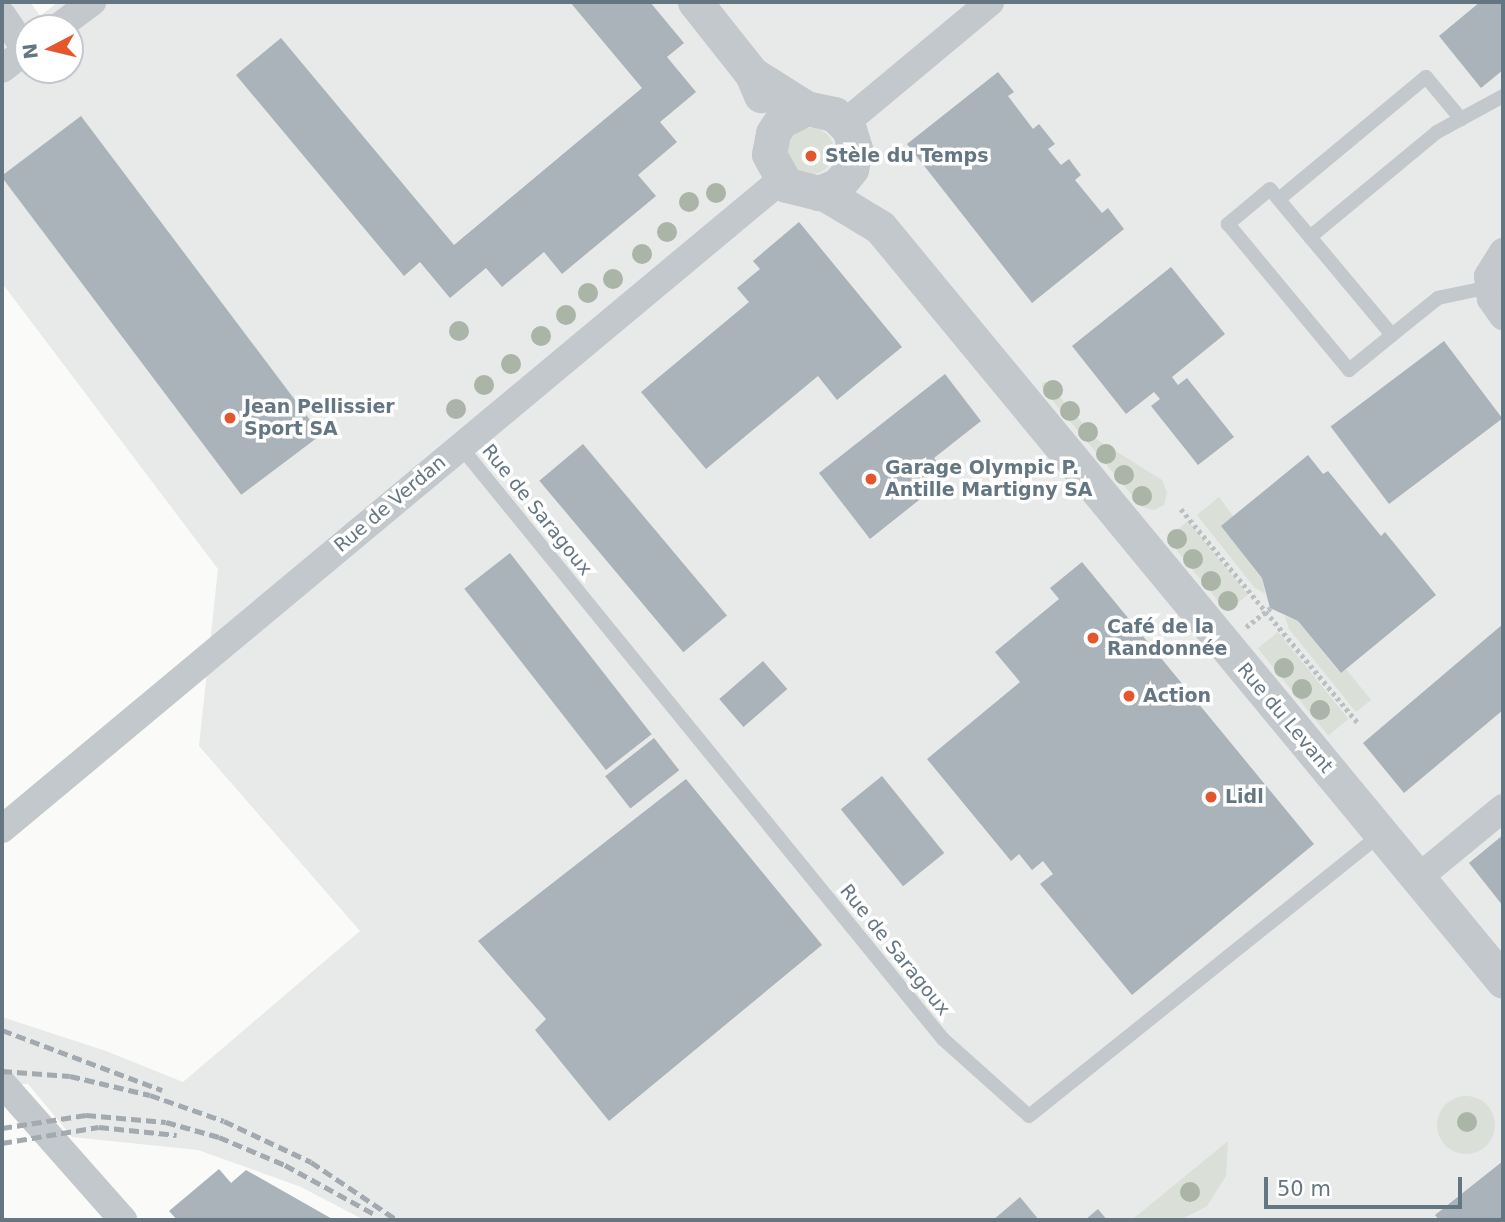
<!DOCTYPE html>
<meta charset="utf-8">
<style>
body{margin:0}
#map{position:relative;width:1505px;height:1222px;overflow:hidden;background:#fafaf8;font-family:"DejaVu Sans",sans-serif}
div>[style]{position:absolute}
.built>*{inset:0;background:#e8e9e9}
.green>*{inset:0;background:#dadfd7;transform-origin:0 0}
.round{border-radius:50%}
.building>*{inset:0;background:#aab3b9;transform-origin:0 0}
.path>*{height:4.5px;margin-top:-2.25px;transform-origin:0;background:repeating-linear-gradient(90deg,#bbbfc2 0 3.5px,transparent 0 7px)}
.service>*{height:14px;margin:-7px;padding:0 7px;transform-origin:7px;border-radius:7px;background:#c3c8cc}
.minor>*{height:28px;margin:-14px;padding:0 14px;transform-origin:14px;border-radius:14px;background:#c3c8cc}
.tertiary>*{height:35px;margin:-17.5px;padding:0 17.5px;transform-origin:17.5px;border-radius:17.5px;background:#c3c8cc}
.rail>*{height:5px;margin-top:-2.5px;transform-origin:0;background:repeating-linear-gradient(90deg,#a2aab0 0 10px,transparent 0 15px)}
.trees>*{width:20px;height:20px;margin:-10px;border-radius:50%;background:#aab4a7}
.dots>*{width:19px;height:19px;translate:-50% -50%;box-sizing:border-box;border:4px solid #fff;border-radius:50%}
span{translate:-50% -50%;white-space:nowrap;text-align:center;line-height:1.15;-webkit-text-stroke:7px #fff;paint-order:stroke}
.poi-label{font-size:19px;color:#657683;font-weight:700}
.left{translate:0 -50%;text-align:left}
.street-label{font-size:19px;color:#657683}
.frame{position:absolute;inset:0;border:4px solid #657683;pointer-events:none}
.north{position:absolute;left:14px;top:14px;width:70px;height:70px;box-sizing:border-box;background:#fff;border:2px solid #c1c8cd;border-radius:50%;rotate:263deg;font-size:19px;font-weight:700;line-height:28px;text-align:center;color:#657683}
.north::after{content:'';display:block;margin:auto;width:24px;height:32px;background:#e4572e;clip-path:polygon(50% 0,100% 100%,50% 72%,0 100%)}
.scale{position:absolute;left:1264px;top:1177px;width:198px;height:32px;box-sizing:border-box;border:4px solid #657683;border-top:0;padding-left:9px;font-size:21px;line-height:24px;white-space:nowrap;color:#657683;-webkit-text-stroke:5px #fff;paint-order:stroke}
</style>
<div id="map">
<div class="built">
<i style="clip-path:polygon(evenodd,2px 2px,30px 2px,40px 16px,58px 2px,1503px 2px,1503px 1220px,364px 1220px,301px 1187px,198px 1150px,72px 1137px,28px 1084px,2px 1084px,2px 1017px,106px 1051px,183px 1082px,360px 931px,199px 746px,218px 569px,2px 283px,2px 2px,28px 28px,70px 28px,70px 70px,28px 70px,28px 28px)"></i>
</div>
<div class="green">
<i class="round" style="left:788px;top:128px;width:46px;height:46px"></i>
<i style="clip-path:polygon(1047px 382px,1096px 439px,1162px 480px,1167px 493px,1164px 505px,1154px 510px,1142px 507px,1042px 388px,1042px 383px)"></i>
<i style="clip-path:polygon(1219px 497px,1233px 516px,1262px 578px,1265px 594px,1254px 587px,1197px 515px)"></i>
<i style="left:1188px;top:521px;width:95px;height:27px;rotate:51deg"></i>
<i style="clip-path:polygon(1285px 616px,1298px 621px,1340px 673px,1346px 669px,1371px 700px,1356px 712px,1289px 629px)"></i>
<i style="left:1278px;top:632px;width:112px;height:26px;rotate:51deg"></i>
<i class="round" style="left:1437px;top:1096px;width:58px;height:58px"></i>
<i style="clip-path:polygon(1228px 1141px,1226px 1176px,1207px 1206px,1180px 1220px,1134px 1218px)"></i>
</div>
<div class="building">
<i style="clip-path:polygon(570px 2px,650px 2px,684px 43px,667px 57px,696px 92px,660px 122px,677px 142px,638px 175px,656px 196px,562px 274px,544px 252px,502px 287px,486px 268px,450px 298px,420px 262px,404px 276px,236px 75px,281px 38px,454px 245px,642px 88px)"></i>
<i style="clip-path:polygon(1480px 2px,1503px 2px,1503px 70px,1481px 88px,1439px 36px)"></i>
<i style="clip-path:polygon(998px 72px,1014px 92px,1008px 96px,1033px 129px,1039px 124px,1055px 144px,1048px 149px,1061px 165px,1069px 159px,1081px 175px,1075px 180px,1102px 213px,1108px 208px,1124px 229px,1032px 303px,907px 144px)"></i>
<i style="left:81px;top:116px;width:399px;height:100px;rotate:53deg"></i>
<i style="clip-path:polygon(799px 222px,902px 347px,837px 400px,818px 376px,706px 469px,641px 392px,749px 302px,737px 288px,760px 269px,753px 261px)"></i>
<i style="clip-path:polygon(1171px 267px,1225px 334px,1172px 377px,1178px 385px,1187px 378px,1234px 437px,1198px 465px,1151px 406px,1160px 399px,1154px 392px,1126px 414px,1072px 346px)"></i>
<i style="left:1444px;top:341px;width:97px;height:142px;rotate:53deg"></i>
<i style="clip-path:polygon(945px 374px,981px 421px,934px 458px,948px 477px,870px 539px,819px 473px)"></i>
<i style="left:583px;top:444px;width:224px;height:57px;rotate:50deg"></i>
<i style="clip-path:polygon(1308px 455px,1323px 474px,1328px 471px,1381px 536px,1385px 532px,1436px 595px,1341px 673px,1298px 621px,1270px 608px,1262px 578px,1221px 526px)"></i>
<i style="left:510px;top:553px;width:230px;height:58px;rotate:52deg"></i>
<i style="clip-path:polygon(1082px 562px,1314px 844px,1132px 995px,1040px 884px,1053px 874px,1043px 861px,1032px 870px,1019px 854px,1011px 861px,927px 759px,1020px 682px,995px 652px,1059px 599px,1050px 588px)"></i>
<i style="clip-path:polygon(1503px 624px,1503px 710px,1404px 793px,1363px 743px)"></i>
<i style="left:763px;top:661px;width:37px;height:58px;rotate:49deg"></i>
<i style="left:654px;top:738px;width:41px;height:62px;rotate:52deg"></i>
<i style="left:882px;top:776px;width:99px;height:53px;rotate:51deg"></i>
<i style="clip-path:polygon(686px 779px,822px 945px,609px 1121px,535px 1030px,546px 1019px,478px 941px)"></i>
<i style="clip-path:polygon(1503px 835px,1503px 906px,1469px 863px)"></i>
<i style="clip-path:polygon(1503px 1161px,1503px 1220px,1439px 1220px,1435px 1215px)"></i>
<i style="clip-path:polygon(219px 1169px,231px 1183px,246px 1170px,334px 1220px,177px 1220px,169px 1211px)"></i>
<i style="clip-path:polygon(1020px 1197px,1039px 1220px,993px 1220px)"></i>
<i style="clip-path:polygon(1098px 1209px,1107px 1220px,1085px 1220px)"></i>
</div>
<div class="path">
<i style="left:1181px;top:509px;width:279px;rotate:50.4deg"></i>
<i style="left:1246px;top:627px;width:31px;rotate:-38deg"></i>
</div>
<div class="service">
<i style="left:1279px;top:199px;width:191px;rotate:-39.7deg"></i>
<i style="left:1426px;top:77px;width:55px;rotate:50.2deg"></i>
<i style="left:1310px;top:237px;width:62px;rotate:-129.8deg"></i>
<i style="left:1270px;top:189px;width:55px;rotate:140.2deg"></i>
<i style="left:1228px;top:224px;width:190px;rotate:50.3deg"></i>
<i style="left:1349px;top:370px;width:55px;rotate:-39.1deg"></i>
<i style="left:1490px;top:287px;width:53px;rotate:168.1deg"></i>
<i style="left:1438px;top:298px;width:59px;rotate:141.2deg"></i>
<i style="left:1392px;top:335px;width:128px;rotate:-129.9deg"></i>
<i style="left:1310px;top:237px;width:165px;rotate:-39.6deg"></i>
<i style="left:1437px;top:132px;width:75px;rotate:-28.6deg"></i>
<i style="left:460px;top:446px;width:765px;rotate:50.84deg"></i>
<i style="left:943px;top:1039px;width:115px;rotate:41.8deg"></i>
<i style="left:1029px;top:1116px;width:451px;rotate:-38.7deg"></i>
</div>
<div class="minor">
<i style="left:2px;top:15px;width:42px;rotate:55.6deg"></i>
<i style="left:57px;top:28px;width:44px;rotate:-36.6deg"></i>
<i style="left:2px;top:69px;width:33px;rotate:-38deg"></i>
<i style="left:845px;top:123px;width:189px;rotate:-39.8deg"></i>
<i style="left:1503px;top:252px;width:28px;rotate:122deg"></i>
<i style="left:1488px;top:276px;width:23px;rotate:83deg"></i>
<i style="left:1491px;top:299px;width:21px;rotate:55deg"></i>
<i style="left:2px;top:829px;width:1014px;rotate:-39.8deg"></i>
<i style="left:1418px;top:878px;width:110px;rotate:-39.5deg"></i>
<i style="left:2px;top:1083px;width:183px;rotate:48.5deg"></i>
</div>
<div class="tertiary">
<i style="left:695px;top:2px;width:92px;rotate:51.6deg"></i>
<i style="left:752px;top:74px;width:23px;rotate:67deg"></i>
<i style="left:752px;top:74px;width:64px;rotate:32.2deg"></i>
<i style="left:806px;top:108px;width:29px;rotate:12deg"></i>
<i style="left:834px;top:114px;width:21px;rotate:45deg"></i>
<i style="left:849px;top:129px;width:21px;rotate:73deg"></i>
<i style="left:855px;top:149px;width:20px;rotate:101deg"></i>
<i style="left:851px;top:169px;width:21px;rotate:129deg"></i>
<i style="left:838px;top:185px;width:21px;rotate:157deg"></i>
<i style="left:819px;top:193px;width:34px;rotate:-166deg"></i>
<i style="left:786px;top:185px;width:35px;rotate:-119deg"></i>
<i style="left:769px;top:154px;width:21px;rotate:-79deg"></i>
<i style="left:773px;top:133px;width:14px;rotate:-56deg"></i>
<i style="left:781px;top:121px;width:28px;rotate:-27deg"></i>
<i style="left:822px;top:192px;width:68px;rotate:31.1deg"></i>
<i style="left:880px;top:227px;width:978px;rotate:50.43deg"></i>
</div>
<div class="rail">
<i style="left:2px;top:1030px;width:171px;rotate:20.6deg"></i>
<i style="left:2px;top:1071px;width:68px;rotate:4.2deg"></i>
<i style="left:70px;top:1076px;width:82px;rotate:13.4deg"></i>
<i style="left:150px;top:1095px;width:78px;rotate:19.4deg"></i>
<i style="left:224px;top:1121px;width:96px;rotate:25.2deg"></i>
<i style="left:311px;top:1162px;width:104px;rotate:34deg"></i>
<i style="left:2px;top:1128px;width:85px;rotate:-8.8deg"></i>
<i style="left:86px;top:1115px;width:80px;rotate:5deg"></i>
<i style="left:166px;top:1122px;width:55px;rotate:15.8deg"></i>
<i style="left:219px;top:1137px;width:72px;rotate:23deg"></i>
<i style="left:285px;top:1165px;width:104px;rotate:28.8deg"></i>
<i style="left:2px;top:1143px;width:98px;rotate:-9.4deg"></i>
<i style="left:99px;top:1127px;width:78px;rotate:5.9deg"></i>
</div>
<div class="trees">
<i style="left:716px;top:193px"></i>
<i style="left:689px;top:202px"></i>
<i style="left:667px;top:232px"></i>
<i style="left:642px;top:254px"></i>
<i style="left:613px;top:279px"></i>
<i style="left:588px;top:293px"></i>
<i style="left:566px;top:315px"></i>
<i style="left:459px;top:331px"></i>
<i style="left:541px;top:336px"></i>
<i style="left:511px;top:364px"></i>
<i style="left:484px;top:385px"></i>
<i style="left:1053px;top:390px"></i>
<i style="left:456px;top:409px"></i>
<i style="left:1070px;top:411px"></i>
<i style="left:1088px;top:432px"></i>
<i style="left:1106px;top:454px"></i>
<i style="left:1124px;top:475px"></i>
<i style="left:1142px;top:496px"></i>
<i style="left:1177px;top:539px"></i>
<i style="left:1193px;top:559px"></i>
<i style="left:1211px;top:581px"></i>
<i style="left:1228px;top:601px"></i>
<i style="left:1284px;top:668px"></i>
<i style="left:1302px;top:689px"></i>
<i style="left:1320px;top:710px"></i>
<i style="left:1467px;top:1122px"></i>
<i style="left:1190px;top:1192px"></i>
</div>
<div class="dots">
<i style="left:811px;top:156px;background:#e4572e"></i>
<i style="left:230px;top:418px;background:#e4572e"></i>
<i style="left:871px;top:479px;background:#e4572e"></i>
<i style="left:1093px;top:638px;background:#e4572e"></i>
<i style="left:1129px;top:696px;background:#e4572e"></i>
<i style="left:1211px;top:797px;background:#e4572e"></i>
</div>
<div class="poi-label">
<span class="left" style="left:825px;top:156px">Stèle du Temps</span>
<span class="left" style="left:244px;top:418px">Jean Pellissier<br>Sport SA</span>
<span class="left" style="left:885px;top:479px">Garage Olympic P.<br>Antille Martigny SA</span>
<span class="left" style="left:1107px;top:638px">Café de la<br>Randonnée</span>
<span class="left" style="left:1143px;top:696px">Action</span>
<span class="left" style="left:1225px;top:797px">Lidl</span>
</div>
<div class="street-label">
<span style="left:390px;top:504px;rotate:-40deg">Rue de Verdan</span>
<span style="left:537px;top:510px;rotate:51deg">Rue de Saragoux</span>
<span style="left:1285px;top:718px;rotate:50deg">Rue du Levant</span>
<span style="left:895px;top:950px;rotate:51deg">Rue de Saragoux</span>
</div>
<div class="frame"></div>
<div class="north">N</div>
<div class="scale">50 m</div>
</div>
